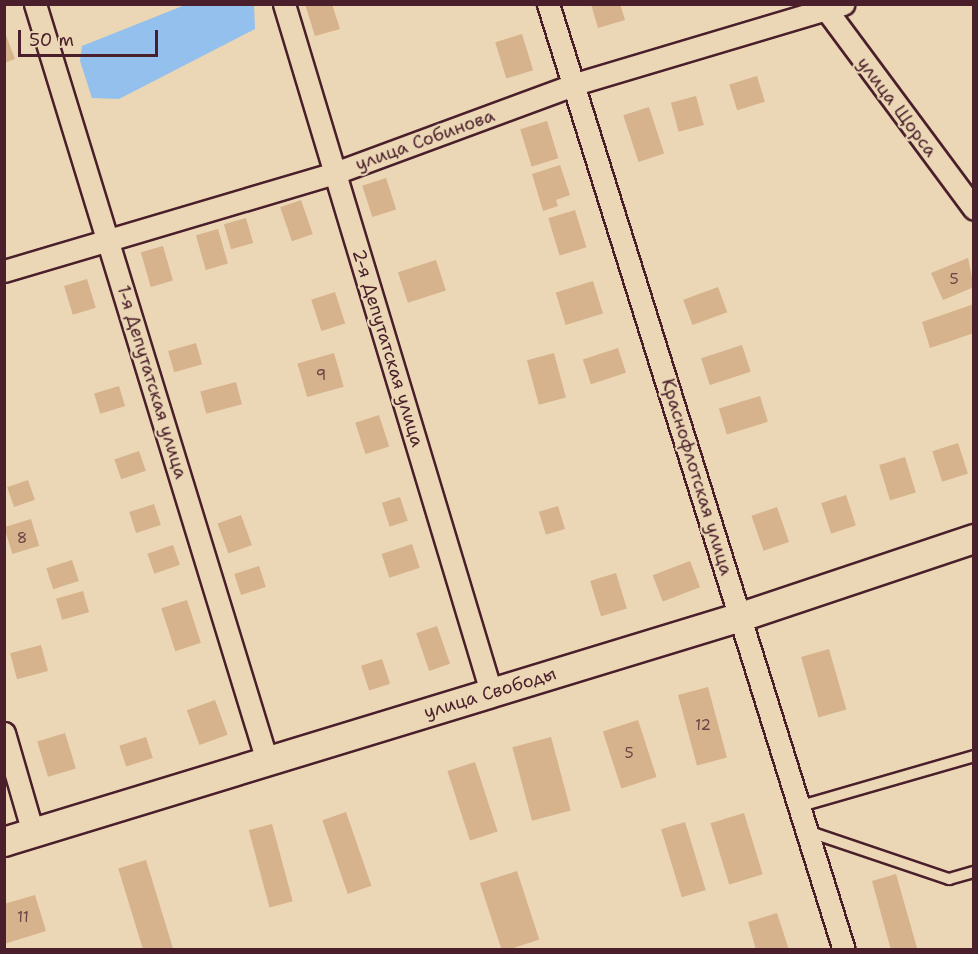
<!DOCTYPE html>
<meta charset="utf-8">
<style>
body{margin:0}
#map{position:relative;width:978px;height:954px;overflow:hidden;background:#ebd7b5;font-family:"Shantell Sans",sans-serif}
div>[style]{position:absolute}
.water>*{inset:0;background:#94c0ed}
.building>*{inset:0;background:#d6b28d;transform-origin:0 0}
.roads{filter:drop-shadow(2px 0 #4a1f2b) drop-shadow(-2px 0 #4a1f2b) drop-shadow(0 2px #4a1f2b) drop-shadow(0 -2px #4a1f2b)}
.lane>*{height:10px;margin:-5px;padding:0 5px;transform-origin:5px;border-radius:5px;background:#ebd7b5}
.street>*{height:21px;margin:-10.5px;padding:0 10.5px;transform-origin:10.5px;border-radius:10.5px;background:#ebd7b5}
.secondary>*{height:28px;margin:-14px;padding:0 14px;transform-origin:14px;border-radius:14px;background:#ebd7b5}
span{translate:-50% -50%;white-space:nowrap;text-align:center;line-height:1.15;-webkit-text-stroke:4.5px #ebd7b5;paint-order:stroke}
.number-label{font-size:15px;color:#6d4444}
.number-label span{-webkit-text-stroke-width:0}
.street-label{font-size:18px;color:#4a1f2b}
.frame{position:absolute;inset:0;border:6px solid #4a1f2b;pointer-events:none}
.scale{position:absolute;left:18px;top:30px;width:140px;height:27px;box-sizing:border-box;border:3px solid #4a1f2b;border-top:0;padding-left:8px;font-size:18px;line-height:21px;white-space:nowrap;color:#4a1f2b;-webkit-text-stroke:4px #ebd7b5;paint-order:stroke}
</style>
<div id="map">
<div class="water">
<i style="clip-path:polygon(254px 4px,255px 29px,119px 99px,92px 98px,80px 61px,82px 46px,185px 5px)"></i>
</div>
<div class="building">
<i style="clip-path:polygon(305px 4px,332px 4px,340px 29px,315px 36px)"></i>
<i style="clip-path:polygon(591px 4px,620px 4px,625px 20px,598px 28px)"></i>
<i style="clip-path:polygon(4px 30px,15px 59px,4px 63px)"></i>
<i style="left:522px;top:34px;width:38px;height:28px;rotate:73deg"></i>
<i style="left:757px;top:76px;width:27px;height:29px;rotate:73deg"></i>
<i style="left:696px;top:96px;width:30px;height:26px;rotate:75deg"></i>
<i style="left:649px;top:107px;width:49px;height:27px;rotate:72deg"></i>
<i style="left:547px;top:121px;width:39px;height:28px;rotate:73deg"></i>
<i style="clip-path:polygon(560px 165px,570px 195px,556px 200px,558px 206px,543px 211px,532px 174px)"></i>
<i style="left:386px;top:178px;width:33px;height:25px;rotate:72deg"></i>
<i style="left:301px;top:200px;width:36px;height:22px;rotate:71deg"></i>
<i style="left:575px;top:210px;width:39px;height:28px;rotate:73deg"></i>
<i style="left:246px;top:218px;width:26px;height:23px;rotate:74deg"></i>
<i style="left:218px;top:229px;width:36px;height:23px;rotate:74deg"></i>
<i style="left:163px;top:246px;width:36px;height:23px;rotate:74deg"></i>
<i style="clip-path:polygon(968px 258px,974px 287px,943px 300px,931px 273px)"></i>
<i style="left:436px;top:260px;width:32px;height:40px;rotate:72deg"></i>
<i style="left:87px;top:279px;width:30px;height:24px;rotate:73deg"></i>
<i style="left:593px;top:281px;width:34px;height:39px;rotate:73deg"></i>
<i style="left:718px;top:287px;width:27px;height:37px;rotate:70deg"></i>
<i style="left:335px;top:292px;width:33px;height:25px;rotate:72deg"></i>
<i style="clip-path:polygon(974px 304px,974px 333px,930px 348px,922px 322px)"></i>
<i style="left:196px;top:343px;width:22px;height:29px;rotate:74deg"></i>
<i style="left:742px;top:345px;width:28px;height:43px;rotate:72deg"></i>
<i style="left:618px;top:348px;width:26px;height:37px;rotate:72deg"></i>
<i style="left:334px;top:353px;width:35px;height:38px;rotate:74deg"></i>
<i style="left:554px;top:353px;width:46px;height:28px;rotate:75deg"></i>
<i style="left:236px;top:382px;width:23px;height:37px;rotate:75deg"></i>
<i style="left:119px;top:386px;width:21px;height:26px;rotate:73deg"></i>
<i style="left:760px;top:396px;width:27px;height:43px;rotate:73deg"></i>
<i style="left:379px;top:415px;width:33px;height:25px;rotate:72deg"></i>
<i style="left:958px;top:443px;width:32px;height:27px;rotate:72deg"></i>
<i style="left:139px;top:451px;width:21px;height:26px;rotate:71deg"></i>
<i style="left:905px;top:457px;width:37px;height:27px;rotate:73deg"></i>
<i style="left:28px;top:480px;width:21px;height:22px;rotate:71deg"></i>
<i style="left:846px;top:495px;width:32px;height:26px;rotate:72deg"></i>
<i style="left:400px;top:497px;width:25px;height:19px;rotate:72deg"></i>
<i style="left:154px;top:504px;width:22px;height:26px;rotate:72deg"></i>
<i style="left:558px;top:506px;width:24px;height:20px;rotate:73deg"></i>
<i style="left:777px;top:507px;width:37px;height:27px;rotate:71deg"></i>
<i style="left:241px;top:515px;width:32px;height:25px;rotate:70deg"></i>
<i style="left:31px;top:519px;width:28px;height:28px;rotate:73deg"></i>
<i style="left:412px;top:544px;width:25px;height:32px;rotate:72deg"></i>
<i style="left:173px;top:545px;width:21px;height:27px;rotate:71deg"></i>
<i style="left:72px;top:560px;width:22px;height:27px;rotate:72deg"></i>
<i style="left:690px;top:561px;width:28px;height:40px;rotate:69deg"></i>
<i style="left:259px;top:566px;width:22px;height:26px;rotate:72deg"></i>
<i style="left:616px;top:573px;width:37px;height:27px;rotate:73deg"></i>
<i style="left:83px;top:591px;width:22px;height:28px;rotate:74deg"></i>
<i style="left:187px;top:600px;width:45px;height:27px;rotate:72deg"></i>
<i style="left:437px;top:626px;width:40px;height:22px;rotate:71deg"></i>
<i style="left:41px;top:645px;width:27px;height:32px;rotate:75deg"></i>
<i style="left:829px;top:649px;width:63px;height:29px;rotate:74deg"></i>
<i style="left:382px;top:659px;width:26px;height:22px;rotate:72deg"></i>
<i style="left:708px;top:687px;width:73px;height:31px;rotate:75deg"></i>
<i style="left:215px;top:700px;width:37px;height:30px;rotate:70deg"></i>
<i style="left:638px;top:720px;width:60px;height:37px;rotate:72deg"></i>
<i style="left:65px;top:733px;width:37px;height:29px;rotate:73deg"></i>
<i style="left:146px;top:737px;width:22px;height:28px;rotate:72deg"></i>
<i style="left:551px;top:737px;width:76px;height:40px;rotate:75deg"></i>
<i style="left:475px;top:762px;width:73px;height:29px;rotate:72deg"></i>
<i style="left:346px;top:812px;width:78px;height:25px;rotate:71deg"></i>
<i style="left:744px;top:813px;width:64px;height:35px;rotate:73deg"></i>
<i style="left:685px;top:822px;width:71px;height:25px;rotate:73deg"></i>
<i style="left:272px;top:824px;width:80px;height:24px;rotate:75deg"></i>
<i style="left:146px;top:860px;width:94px;height:29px;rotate:73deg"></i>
<i style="left:517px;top:871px;width:72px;height:39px;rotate:72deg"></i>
<i style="clip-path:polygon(896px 874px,917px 948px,911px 950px,891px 950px,872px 881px)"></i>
<i style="clip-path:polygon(35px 895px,46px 931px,4px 944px,4px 904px)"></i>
<i style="clip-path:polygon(777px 913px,789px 950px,756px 950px,748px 922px)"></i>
</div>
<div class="roads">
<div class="lane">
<i style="left:801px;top:806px;width:180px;rotate:-16.1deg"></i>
<i style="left:810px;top:832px;width:147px;rotate:18.7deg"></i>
<i style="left:949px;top:879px;width:26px;rotate:-16deg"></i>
</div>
<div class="street">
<i style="left:35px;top:4px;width:792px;rotate:72.96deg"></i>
<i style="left:284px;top:4px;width:718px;rotate:73.25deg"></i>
<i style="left:548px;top:4px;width:991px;rotate:72.63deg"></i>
<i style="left:822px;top:4px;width:255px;rotate:53.4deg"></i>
<i style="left:4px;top:271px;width:345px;rotate:-16.5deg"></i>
<i style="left:335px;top:173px;width:256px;rotate:-20.3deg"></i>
<i style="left:575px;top:84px;width:280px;rotate:-16.6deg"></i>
<i style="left:4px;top:733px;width:104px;rotate:73.8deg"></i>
</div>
<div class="secondary">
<i style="left:4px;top:842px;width:771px;rotate:-16.98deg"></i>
<i style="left:741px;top:617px;width:246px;rotate:-18.5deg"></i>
</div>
</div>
<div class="number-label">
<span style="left:954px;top:280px">5</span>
<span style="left:321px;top:376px">9</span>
<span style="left:22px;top:539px">8</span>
<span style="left:703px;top:726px">12</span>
<span style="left:629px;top:754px">5</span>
<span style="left:23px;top:918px">11</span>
</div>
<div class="street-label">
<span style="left:897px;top:107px;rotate:53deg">улица Щорса</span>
<span style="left:425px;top:140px;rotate:-20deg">улица Собинова</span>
<span style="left:388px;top:348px;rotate:73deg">2-я Депутатская улица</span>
<span style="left:152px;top:382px;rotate:73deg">1-я Депутатская улица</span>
<span style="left:697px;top:477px;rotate:73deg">Краснофлотская улица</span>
<span style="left:490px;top:693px;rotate:-17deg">улица Свободы</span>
</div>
<div class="frame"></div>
<div class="scale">50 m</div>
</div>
